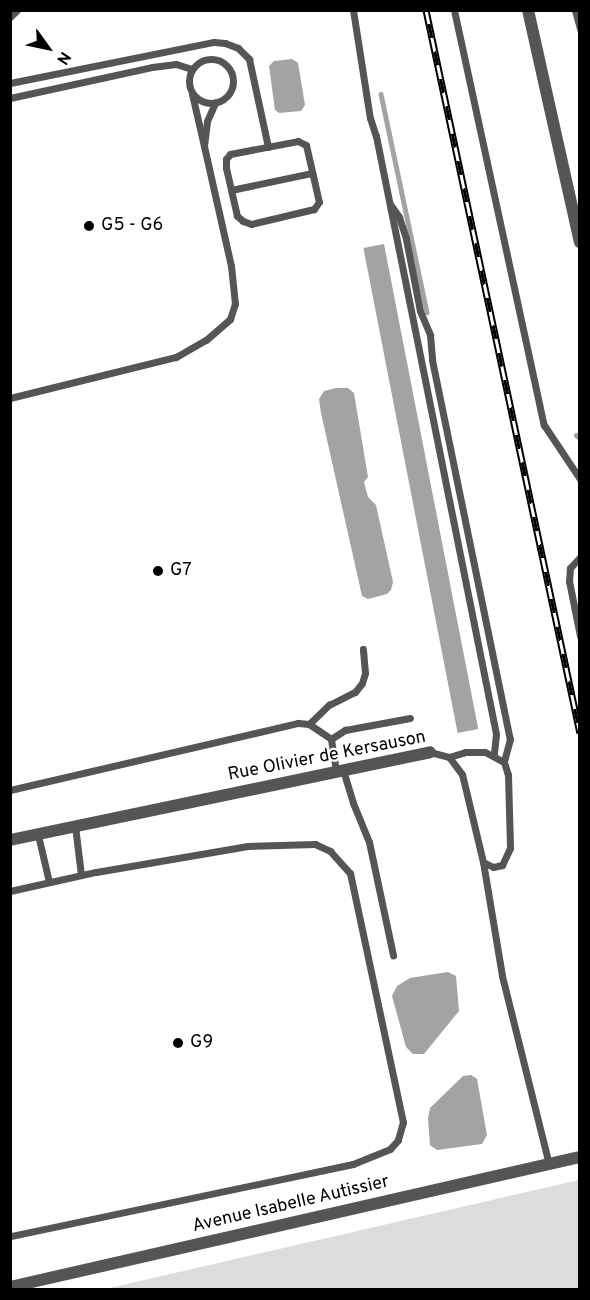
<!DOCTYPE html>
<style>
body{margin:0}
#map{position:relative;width:590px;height:1300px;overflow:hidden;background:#fff;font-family:Overpass,sans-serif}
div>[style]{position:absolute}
.green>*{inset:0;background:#dcdcdc}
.water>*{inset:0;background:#a3a3a3;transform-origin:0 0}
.stream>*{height:4.5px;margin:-2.25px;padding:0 2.25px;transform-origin:2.25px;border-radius:2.25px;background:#a3a3a3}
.lane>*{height:7px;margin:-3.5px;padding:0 3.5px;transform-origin:3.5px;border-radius:3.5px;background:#555}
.lane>.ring{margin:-3.5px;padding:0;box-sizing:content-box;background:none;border:7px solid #555;border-radius:50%}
.street>*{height:12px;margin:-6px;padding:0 6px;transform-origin:6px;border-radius:6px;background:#555}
.rail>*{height:7px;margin-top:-3.5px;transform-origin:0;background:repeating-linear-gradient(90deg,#fff 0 14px,#000 0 28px);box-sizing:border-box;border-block:2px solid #000}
.dots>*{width:16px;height:16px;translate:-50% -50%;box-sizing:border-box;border:3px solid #fff;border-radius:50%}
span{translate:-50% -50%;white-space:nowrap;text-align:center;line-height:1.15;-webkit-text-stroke:4.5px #fff;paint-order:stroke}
.poi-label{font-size:18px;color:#000}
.left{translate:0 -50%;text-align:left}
.street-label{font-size:18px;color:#000}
.frame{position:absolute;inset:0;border:12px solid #000;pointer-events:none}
.north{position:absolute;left:18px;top:18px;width:60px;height:60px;-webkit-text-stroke:4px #fff;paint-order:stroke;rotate:123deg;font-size:16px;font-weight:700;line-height:24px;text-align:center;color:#000}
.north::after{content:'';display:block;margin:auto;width:21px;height:27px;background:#000;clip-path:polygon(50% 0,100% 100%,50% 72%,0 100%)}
</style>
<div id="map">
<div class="green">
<i style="clip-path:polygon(579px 1180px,579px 1289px,105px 1289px,505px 1197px)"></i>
</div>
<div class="water">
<i style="clip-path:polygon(292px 59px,298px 63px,305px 105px,301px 111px,279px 113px,275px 110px,269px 66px,274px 61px)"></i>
<i style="left:384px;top:244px;width:494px;height:21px;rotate:79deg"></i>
<i style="clip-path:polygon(336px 388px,348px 388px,354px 393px,368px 477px,364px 482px,368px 497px,376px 505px,393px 582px,391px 590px,387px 594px,368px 599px,362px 596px,321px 413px,319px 399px,324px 391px)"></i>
<i style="clip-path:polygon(448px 972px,456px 976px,459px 1011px,424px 1054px,413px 1054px,406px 1047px,392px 996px,397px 986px,410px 978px)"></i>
<i style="clip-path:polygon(471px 1075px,477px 1079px,487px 1135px,482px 1144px,437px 1150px,430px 1145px,428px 1118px,430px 1108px,463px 1076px)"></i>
</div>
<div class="stream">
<i style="left:381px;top:94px;width:223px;rotate:78.1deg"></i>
<i style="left:576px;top:435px;width:5px;rotate:37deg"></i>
</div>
<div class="lane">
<i style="left:353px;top:10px;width:109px;rotate:81.1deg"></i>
<i style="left:370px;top:118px;width:19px;rotate:72deg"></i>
<i style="left:376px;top:136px;width:610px;rotate:78.65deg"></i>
<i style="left:496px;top:734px;width:20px;rotate:96deg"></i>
<i style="left:454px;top:10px;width:425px;rotate:77.8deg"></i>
<i style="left:544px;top:425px;width:65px;rotate:56.3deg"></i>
<i style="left:575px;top:10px;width:20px;rotate:75deg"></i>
<i style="left:10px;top:17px;width:10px;rotate:-45deg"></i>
<i class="ring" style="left:189px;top:59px;width:37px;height:37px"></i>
<i style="left:10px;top:83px;width:208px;rotate:-11.4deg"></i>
<i style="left:214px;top:42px;width:11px;rotate:5deg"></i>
<i style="left:225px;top:43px;width:14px;rotate:21deg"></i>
<i style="left:238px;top:48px;width:16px;rotate:45deg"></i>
<i style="left:249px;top:59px;width:90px;rotate:77.8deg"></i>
<i style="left:192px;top:94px;width:53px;rotate:77deg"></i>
<i style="left:204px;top:146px;width:25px;rotate:-83deg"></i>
<i style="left:207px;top:121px;width:20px;rotate:-66deg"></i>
<i style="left:10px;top:98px;width:145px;rotate:-12.3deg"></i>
<i style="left:152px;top:67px;width:24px;rotate:-7deg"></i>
<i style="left:176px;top:64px;width:16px;rotate:18deg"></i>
<i style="left:298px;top:141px;width:9px;rotate:27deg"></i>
<i style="left:306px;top:145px;width:58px;rotate:77.2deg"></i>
<i style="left:319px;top:202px;width:9px;rotate:126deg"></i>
<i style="left:314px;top:209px;width:65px;rotate:166.6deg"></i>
<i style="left:251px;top:224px;width:9px;rotate:-159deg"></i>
<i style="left:243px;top:221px;width:8px;rotate:-140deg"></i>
<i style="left:237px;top:216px;width:49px;rotate:-102.9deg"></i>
<i style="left:226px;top:168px;width:9px;rotate:-90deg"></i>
<i style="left:226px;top:159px;width:6px;rotate:-51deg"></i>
<i style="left:230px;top:154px;width:69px;rotate:-10.8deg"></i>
<i style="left:231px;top:190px;width:83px;rotate:-11.9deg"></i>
<i style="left:390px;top:204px;width:16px;rotate:55deg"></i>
<i style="left:399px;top:217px;width:23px;rotate:72deg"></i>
<i style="left:406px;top:239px;width:73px;rotate:79deg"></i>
<i style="left:420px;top:311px;width:26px;rotate:67deg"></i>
<i style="left:430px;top:335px;width:25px;rotate:85deg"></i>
<i style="left:432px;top:360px;width:387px;rotate:78.4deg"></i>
<i style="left:510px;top:739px;width:24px;rotate:105deg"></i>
<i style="left:10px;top:398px;width:171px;rotate:-13.9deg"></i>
<i style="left:176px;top:357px;width:34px;rotate:-30deg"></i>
<i style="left:206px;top:340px;width:32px;rotate:-41deg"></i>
<i style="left:230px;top:319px;width:16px;rotate:-72deg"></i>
<i style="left:235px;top:304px;width:38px;rotate:-96deg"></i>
<i style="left:231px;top:266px;width:123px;rotate:-102.7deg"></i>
<i style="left:580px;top:557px;width:15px;rotate:132deg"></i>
<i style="left:570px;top:568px;width:13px;rotate:94deg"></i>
<i style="left:569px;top:581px;width:56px;rotate:78.7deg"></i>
<i style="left:309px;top:724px;width:28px;rotate:-44deg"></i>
<i style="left:329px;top:705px;width:29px;rotate:-27deg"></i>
<i style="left:355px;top:692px;width:11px;rotate:-52deg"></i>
<i style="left:362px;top:683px;width:10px;rotate:-73deg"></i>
<i style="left:365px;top:673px;width:24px;rotate:-95deg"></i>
<i style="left:430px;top:752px;width:20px;rotate:15deg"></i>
<i style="left:449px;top:757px;width:21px;rotate:53deg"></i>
<i style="left:462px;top:774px;width:90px;rotate:76.6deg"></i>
<i style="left:483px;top:862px;width:116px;rotate:80.5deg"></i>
<i style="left:502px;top:976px;width:194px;rotate:76deg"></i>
<i style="left:449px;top:757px;width:17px;rotate:-17deg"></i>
<i style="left:465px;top:752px;width:20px"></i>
<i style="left:485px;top:752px;width:21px;rotate:28deg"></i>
<i style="left:504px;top:762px;width:14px;rotate:73deg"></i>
<i style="left:508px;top:775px;width:73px;rotate:88.4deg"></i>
<i style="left:510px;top:848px;width:19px;rotate:115deg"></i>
<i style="left:502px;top:865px;width:9px;rotate:167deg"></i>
<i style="left:493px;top:867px;width:11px;rotate:-153deg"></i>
<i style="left:343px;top:770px;width:34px;rotate:73deg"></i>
<i style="left:353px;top:803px;width:42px;rotate:67.7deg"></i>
<i style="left:369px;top:842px;width:116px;rotate:78deg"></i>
<i style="left:336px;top:771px;width:32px;rotate:-99deg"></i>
<i style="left:331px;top:739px;width:17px;rotate:-33deg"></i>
<i style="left:345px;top:730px;width:66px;rotate:-10.5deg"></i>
<i style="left:10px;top:790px;width:296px;rotate:-13.1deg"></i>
<i style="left:298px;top:723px;width:11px;rotate:5deg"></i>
<i style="left:309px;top:724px;width:27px;rotate:34deg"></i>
<i style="left:75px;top:826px;width:49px;rotate:83deg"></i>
<i style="left:38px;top:835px;width:48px;rotate:76.8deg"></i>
<i style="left:10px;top:891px;width:88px;rotate:-12.5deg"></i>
<i style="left:96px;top:872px;width:154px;rotate:-9.7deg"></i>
<i style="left:248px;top:846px;width:67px;rotate:-1.7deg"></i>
<i style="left:315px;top:844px;width:17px;rotate:25deg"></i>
<i style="left:330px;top:851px;width:30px;rotate:48deg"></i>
<i style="left:350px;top:873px;width:255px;rotate:78deg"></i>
<i style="left:403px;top:1122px;width:19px;rotate:106deg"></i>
<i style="left:398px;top:1140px;width:12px;rotate:132deg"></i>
<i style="left:390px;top:1149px;width:40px;rotate:158deg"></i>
<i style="left:353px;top:1164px;width:350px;rotate:168.1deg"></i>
</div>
<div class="street">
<i style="left:528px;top:10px;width:238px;rotate:77.4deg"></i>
<i style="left:10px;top:840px;width:429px;rotate:-11.8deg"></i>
<i style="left:10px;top:1287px;width:585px;rotate:-12.85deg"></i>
</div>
<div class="rail">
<i style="left:426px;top:10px;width:739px;rotate:77.98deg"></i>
</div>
<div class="dots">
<i style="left:89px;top:226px;background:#000"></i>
<i style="left:158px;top:571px;background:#000"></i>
<i style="left:178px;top:1043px;background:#000"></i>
</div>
<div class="poi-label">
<span class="left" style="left:101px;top:226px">G5 - G6</span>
<span class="left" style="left:170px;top:571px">G7</span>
<span class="left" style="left:190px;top:1043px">G9</span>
</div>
<div class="street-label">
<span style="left:327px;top:757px;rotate:-11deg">Rue Olivier de Kersauson</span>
<span style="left:291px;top:1205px;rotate:-13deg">Avenue Isabelle Autissier</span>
</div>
<div class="frame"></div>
<div class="north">N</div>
</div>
